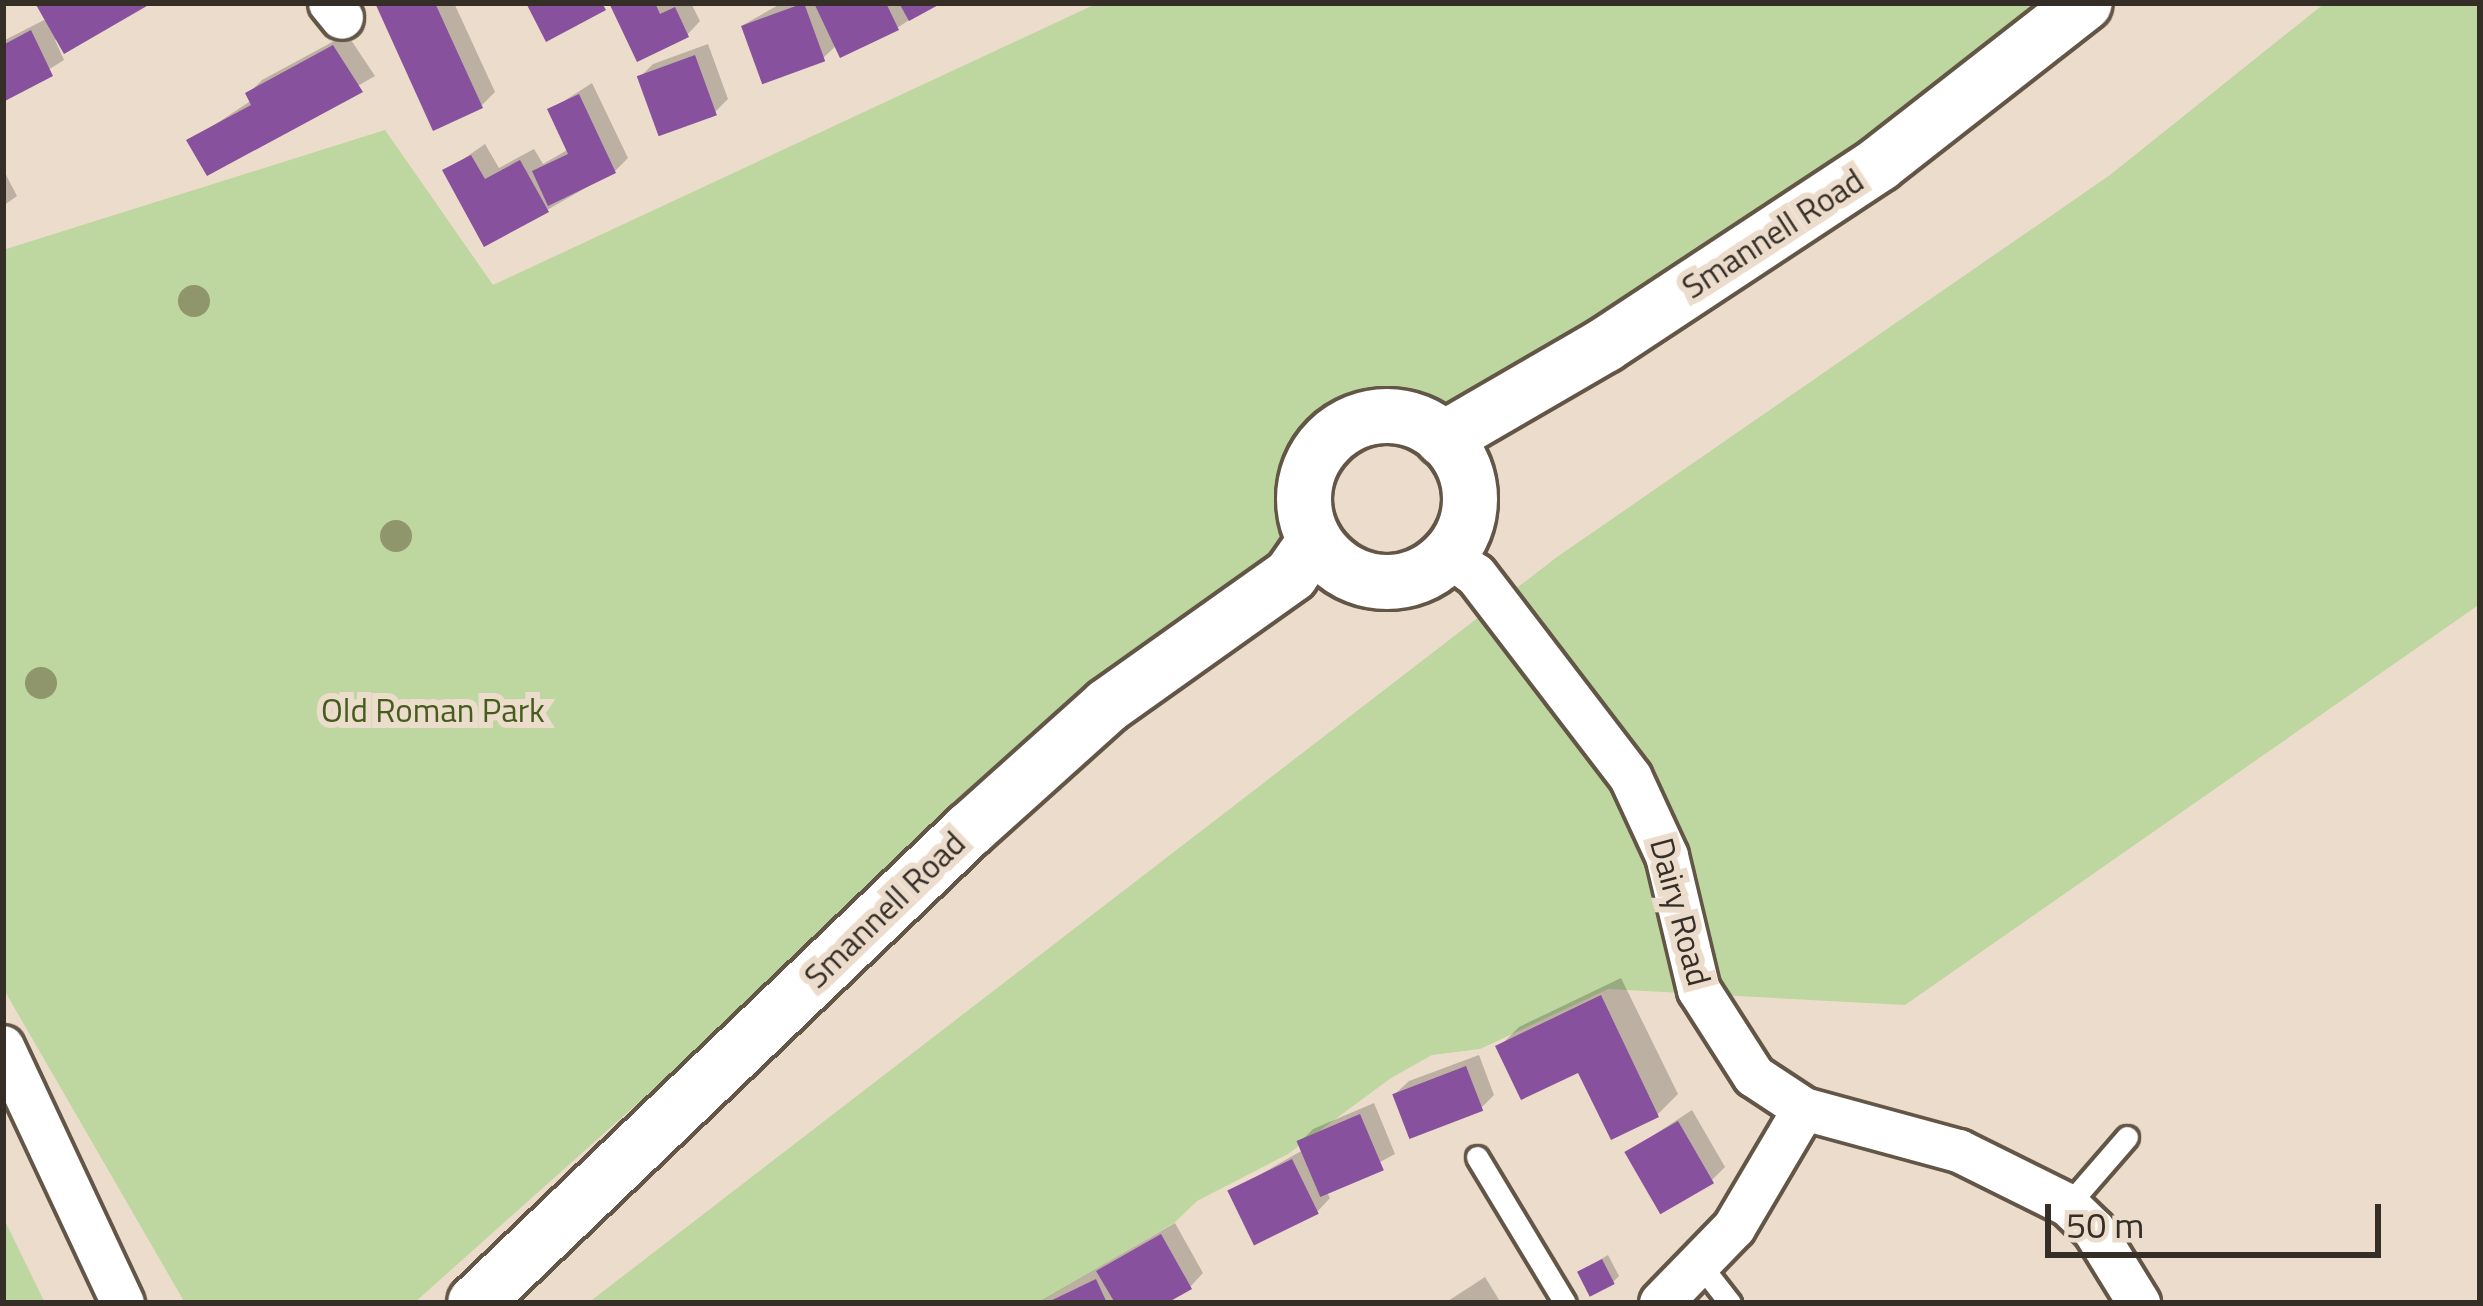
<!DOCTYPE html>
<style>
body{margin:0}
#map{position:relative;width:2483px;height:1306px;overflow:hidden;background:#ecdccb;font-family:"Titillium Web",sans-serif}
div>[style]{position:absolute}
.green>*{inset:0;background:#bed69f}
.shadow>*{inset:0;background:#0003}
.building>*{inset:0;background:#88519d;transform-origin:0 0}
.roads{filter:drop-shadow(3px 0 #635647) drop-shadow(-3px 0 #635647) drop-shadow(0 3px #635647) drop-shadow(0 -3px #635647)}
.service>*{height:21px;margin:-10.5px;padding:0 10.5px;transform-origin:10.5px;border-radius:10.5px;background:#fff}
.minor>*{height:42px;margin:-21px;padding:0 21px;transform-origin:21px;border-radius:21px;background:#fff}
.tertiary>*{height:54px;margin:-27px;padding:0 27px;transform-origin:27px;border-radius:27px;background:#fff}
.tertiary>.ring{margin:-27px;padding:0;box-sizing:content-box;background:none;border:54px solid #fff;border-radius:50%}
.trees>*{width:32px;height:32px;margin:-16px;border-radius:50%;background:#90966b}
span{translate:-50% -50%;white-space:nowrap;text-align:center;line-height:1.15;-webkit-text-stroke:12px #ecdccb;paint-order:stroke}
.street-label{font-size:33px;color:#342e27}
.park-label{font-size:33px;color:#455d1c}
.frame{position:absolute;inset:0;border:6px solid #342e27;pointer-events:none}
.scale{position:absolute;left:2045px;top:1204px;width:336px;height:54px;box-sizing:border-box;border:6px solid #342e27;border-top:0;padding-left:15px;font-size:36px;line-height:42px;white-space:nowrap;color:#342e27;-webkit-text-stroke:9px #ecdccb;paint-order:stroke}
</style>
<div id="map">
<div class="green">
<i style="clip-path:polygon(1098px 3px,2068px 3px,1513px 387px,1345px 436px,1317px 459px,1295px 530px,1265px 569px,1104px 687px,414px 1303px,185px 1303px,3px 988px,3px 250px,385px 130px,493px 285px)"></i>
<i style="clip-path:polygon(2325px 3px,2480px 3px,2480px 604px,1905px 1005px,1608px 989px,1480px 1049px,1432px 1055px,1391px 1078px,1288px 1154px,1197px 1201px,1174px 1223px,1038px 1303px,588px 1303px,1557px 557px,2110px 175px)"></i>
<i style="clip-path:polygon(3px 1217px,45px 1303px,3px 1303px)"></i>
</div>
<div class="shadow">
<i style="clip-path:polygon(39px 3px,146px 3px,55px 40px,64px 60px,3px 98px,3px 41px,48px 18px)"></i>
<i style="clip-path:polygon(378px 3px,454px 3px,495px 92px,482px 105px)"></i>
<i style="clip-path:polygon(612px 3px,691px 3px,700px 21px,687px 35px)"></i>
<i style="clip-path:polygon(782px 3px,935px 3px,897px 28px,837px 45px,823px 58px,743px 25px)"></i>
<i style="clip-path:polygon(347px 34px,375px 76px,208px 172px,190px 141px,252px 100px,249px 93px,262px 80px)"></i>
<i style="clip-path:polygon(708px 44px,728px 99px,715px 112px,640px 77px,653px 64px)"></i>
<i style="clip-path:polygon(592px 83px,628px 158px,615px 171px,547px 210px,446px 171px,485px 144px,499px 168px,534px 149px,543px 164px,569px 149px,550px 110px)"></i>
<i style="clip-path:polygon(3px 169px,17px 196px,3px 206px)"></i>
<i style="clip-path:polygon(1621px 978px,1678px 1094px,1658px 1114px,1612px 1136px,1579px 1069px,1499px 1047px,1519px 1027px)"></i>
<i style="clip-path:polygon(1479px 1055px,1494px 1095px,1481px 1108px,1395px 1094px,1409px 1081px)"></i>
<i style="clip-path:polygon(1374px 1103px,1395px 1154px,1326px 1191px,1330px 1198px,1317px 1212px,1231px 1191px,1303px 1150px,1300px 1142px,1313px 1129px)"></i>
<i style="clip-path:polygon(1692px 1110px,1725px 1167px,1712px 1180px,1628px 1152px)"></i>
<i style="clip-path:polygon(1175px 1223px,1203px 1273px,1190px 1287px,1161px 1303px,1037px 1303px)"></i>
<i style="clip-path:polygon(1608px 1255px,1619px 1276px,1613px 1282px,1580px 1272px)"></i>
<i style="clip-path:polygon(1485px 1277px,1501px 1303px,1445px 1303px)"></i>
</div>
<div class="building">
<i style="clip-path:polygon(35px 3px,152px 3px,64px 54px)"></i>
<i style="clip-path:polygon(375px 3px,435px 3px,483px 108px,433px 131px)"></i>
<i style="clip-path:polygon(526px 3px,602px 3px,606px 10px,546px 42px)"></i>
<i style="clip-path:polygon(609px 3px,655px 3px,660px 14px,675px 7px,689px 37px,637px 62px)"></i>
<i style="left:804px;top:3px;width:62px;height:67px;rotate:70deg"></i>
<i style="clip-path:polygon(814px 3px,886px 3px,899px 30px,840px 58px)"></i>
<i style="clip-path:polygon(899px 3px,942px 3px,909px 21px)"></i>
<i style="clip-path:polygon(31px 30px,53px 76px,3px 102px,3px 45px)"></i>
<i style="clip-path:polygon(333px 45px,363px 92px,207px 176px,186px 140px,251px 105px,245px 93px)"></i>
<i style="left:695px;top:55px;width:64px;height:62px;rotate:70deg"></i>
<i style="clip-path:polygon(579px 94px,616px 173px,548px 206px,532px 171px,568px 154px,547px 109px)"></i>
<i style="clip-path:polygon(471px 155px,485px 179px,520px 160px,549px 212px,484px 247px,442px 170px)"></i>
<i style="clip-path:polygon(1601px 995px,1659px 1117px,1611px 1140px,1578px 1073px,1521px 1100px,1495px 1046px)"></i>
<i style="left:1466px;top:1066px;width:48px;height:79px;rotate:69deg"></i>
<i style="left:1360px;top:1114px;width:61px;height:69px;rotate:67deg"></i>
<i style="left:1678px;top:1121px;width:72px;height:62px;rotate:60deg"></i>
<i style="left:1292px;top:1159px;width:61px;height:72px;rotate:64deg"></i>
<i style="clip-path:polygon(1161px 1234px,1192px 1289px,1167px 1303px,1115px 1303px,1096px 1271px)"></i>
<i style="left:1602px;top:1259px;width:28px;height:28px;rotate:63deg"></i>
<i style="clip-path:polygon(1096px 1279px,1107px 1303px,1046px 1303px)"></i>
</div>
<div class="roads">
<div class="service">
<i style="left:1477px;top:1157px;width:170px;rotate:58.9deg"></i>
<i style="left:2068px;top:1205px;width:90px;rotate:-49.1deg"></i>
<i style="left:1702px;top:1267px;width:46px;rotate:52.1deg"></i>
</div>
<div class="minor">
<i style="left:330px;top:3px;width:19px;rotate:51deg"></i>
<i style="left:1448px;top:555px;width:34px;rotate:36deg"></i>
<i style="left:1476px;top:575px;width:255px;rotate:52.6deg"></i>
<i style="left:1631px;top:778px;width:86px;rotate:65.2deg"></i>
<i style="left:1667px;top:856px;width:138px;rotate:76.6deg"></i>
<i style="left:1699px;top:990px;width:102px;rotate:57.4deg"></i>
<i style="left:1754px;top:1076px;width:60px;rotate:33.4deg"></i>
<i style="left:1804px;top:1109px;width:161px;rotate:15.2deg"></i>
<i style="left:1959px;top:1151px;width:122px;rotate:26.4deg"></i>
<i style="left:2068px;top:1205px;width:36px;rotate:44deg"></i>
<i style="left:2094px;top:1230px;width:86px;rotate:58.3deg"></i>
<i style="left:3px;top:1047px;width:283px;rotate:64.9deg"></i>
<i style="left:1661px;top:1303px;width:105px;rotate:-45.8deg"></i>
<i style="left:1734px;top:1228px;width:138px;rotate:-59.5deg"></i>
</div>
<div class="tertiary">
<i class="ring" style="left:1304px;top:416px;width:112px;height:112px"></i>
<i style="left:1443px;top:439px;width:187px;rotate:-30.1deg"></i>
<i style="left:1605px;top:345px;width:328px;rotate:-33.4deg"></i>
<i style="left:1879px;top:164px;width:261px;rotate:-38deg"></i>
<i style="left:475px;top:1303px;width:684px;rotate:-43.76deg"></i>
<i style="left:969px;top:830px;width:186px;rotate:-41.9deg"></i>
<i style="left:1107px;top:706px;width:226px;rotate:-35.4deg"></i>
<i style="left:1291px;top:575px;width:40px;rotate:-55.1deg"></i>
</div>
</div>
<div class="trees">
<i style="left:194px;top:301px"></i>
<i style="left:396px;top:536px"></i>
<i style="left:41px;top:683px"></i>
</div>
<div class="street-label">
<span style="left:1773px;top:234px;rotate:-33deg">Smannell Road</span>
<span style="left:885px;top:910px;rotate:-44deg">Smannell Road</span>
<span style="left:1680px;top:912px;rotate:75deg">Dairy Road</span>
</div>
<div class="park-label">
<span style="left:433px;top:711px">Old Roman Park</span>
</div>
<div class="frame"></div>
<div class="scale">50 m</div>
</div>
